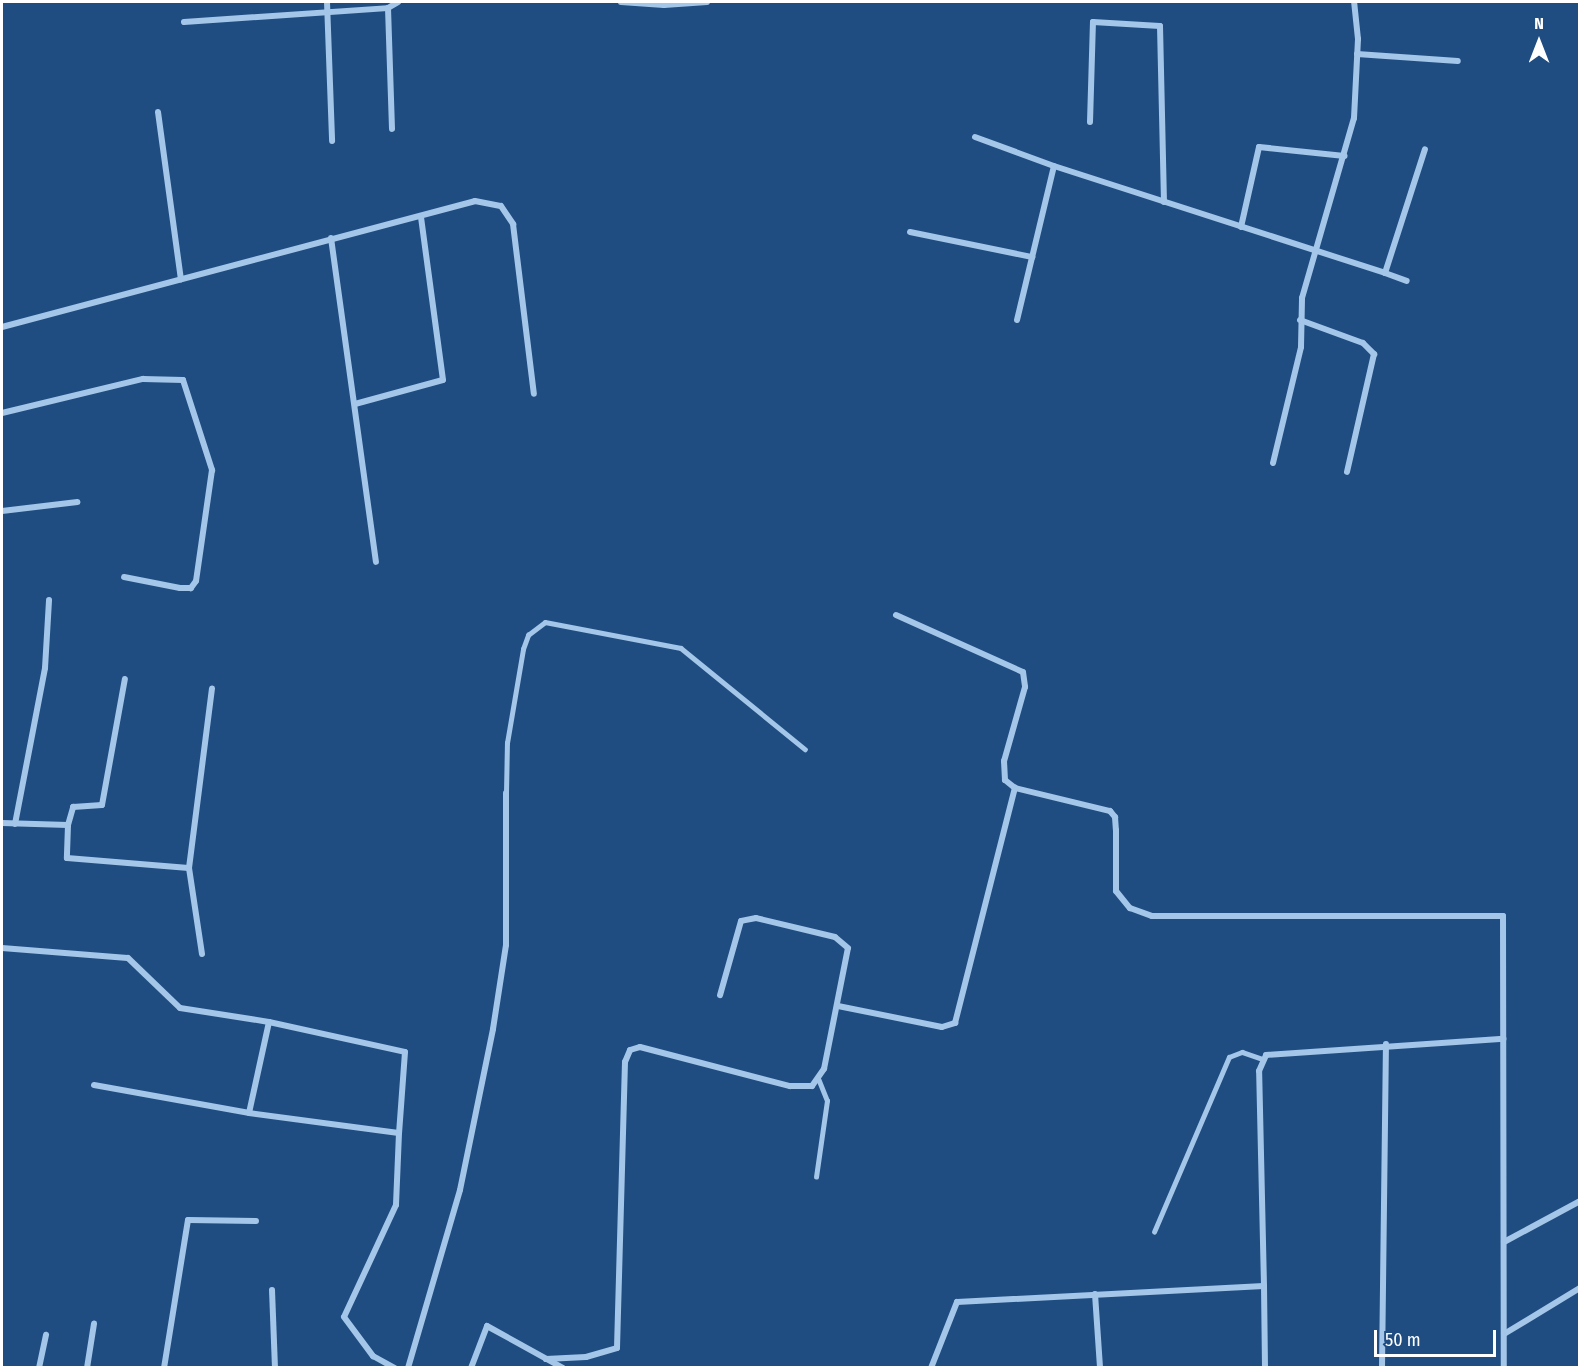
<!DOCTYPE html>
<style>
body{margin:0}
#map{position:relative;width:1581px;height:1369px;overflow:hidden;background:#1f4d81;font-family:"Fira Sans Condensed",sans-serif}
div>[style]{position:absolute}
.service>*{height:4.5px;margin:-2.25px;padding:0 2.25px;transform-origin:2.25px;border-radius:2.25px;background:#a4c6e9}
.minor>*{height:6px;margin:-3px;padding:0 3px;transform-origin:3px;border-radius:3px;background:#a4c6e9}
span{translate:-50% -50%;white-space:nowrap;text-align:center;line-height:1.15;-webkit-text-stroke:4.5px #1f4d81;paint-order:stroke}
.frame{position:absolute;inset:0;border:3px solid #fff;pointer-events:none}
.north{position:absolute;left:1509px;top:12px;width:60px;height:60px;-webkit-text-stroke:4px #1f4d81;paint-order:stroke;rotate:0deg;font-size:16px;font-weight:700;line-height:24px;text-align:center;color:#fff}
.north::after{content:'';display:block;margin:auto;width:21px;height:27px;background:#fff;clip-path:polygon(50% 0,100% 100%,50% 72%,0 100%)}
.scale{position:absolute;left:1374px;top:1330px;width:122px;height:27px;box-sizing:border-box;border:3px solid #fff;border-top:0;padding-left:8px;font-size:18px;line-height:21px;white-space:nowrap;color:#fff;-webkit-text-stroke:4px #1f4d81;paint-order:stroke}
</style>
<div id="map">
<div class="service">
<i style="left:506px;top:793px;width:50px;rotate:-88.9deg"></i>
<i style="left:507px;top:743px;width:95px;rotate:-80.3deg"></i>
<i style="left:523px;top:649px;width:15px;rotate:-70deg"></i>
<i style="left:528px;top:635px;width:21px;rotate:-37deg"></i>
<i style="left:545px;top:622px;width:138px;rotate:10.8deg"></i>
<i style="left:681px;top:648px;width:160px;rotate:39.2deg"></i>
<i style="left:816px;top:1177px;width:77px;rotate:-81.8deg"></i>
<i style="left:827px;top:1101px;width:22px;rotate:-112deg"></i>
<i style="left:1154px;top:1232px;width:190px;rotate:-66.8deg"></i>
<i style="left:1229px;top:1057px;width:14px;rotate:-21deg"></i>
<i style="left:1242px;top:1052px;width:21px;rotate:19deg"></i>
</div>
<div class="minor">
<i style="left:327px;top:2px;width:139px;rotate:87.9deg"></i>
<i style="left:621px;top:2px;width:43px;rotate:4deg"></i>
<i style="left:664px;top:5px;width:43px;rotate:-4deg"></i>
<i style="left:388px;top:8px;width:121px;rotate:88.1deg"></i>
<i style="left:184px;top:22px;width:204px;rotate:-3.9deg"></i>
<i style="left:388px;top:8px;width:12px;rotate:-31deg"></i>
<i style="left:1357px;top:54px;width:101px;rotate:4deg"></i>
<i style="left:158px;top:112px;width:169px;rotate:82.2deg"></i>
<i style="left:1090px;top:122px;width:100px;rotate:-88.3deg"></i>
<i style="left:1093px;top:22px;width:67px;rotate:3.4deg"></i>
<i style="left:1160px;top:26px;width:176px;rotate:88.7deg"></i>
<i style="left:975px;top:137px;width:84px;rotate:20.2deg"></i>
<i style="left:1241px;top:227px;width:82px;rotate:-77.3deg"></i>
<i style="left:1259px;top:147px;width:86px;rotate:6deg"></i>
<i style="left:910px;top:232px;width:125px;rotate:11.6deg"></i>
<i style="left:331px;top:238px;width:327px;rotate:82.1deg"></i>
<i style="left:1385px;top:273px;width:23px;rotate:20deg"></i>
<i style="left:1017px;top:320px;width:158px;rotate:-76.5deg"></i>
<i style="left:1054px;top:166px;width:348px;rotate:17.9deg"></i>
<i style="left:1385px;top:273px;width:130px;rotate:-72.1deg"></i>
<i style="left:1300px;top:320px;width:67px;rotate:20.1deg"></i>
<i style="left:1363px;top:343px;width:16px;rotate:45deg"></i>
<i style="left:1374px;top:354px;width:121px;rotate:102.9deg"></i>
<i style="left:2px;top:327px;width:489px;rotate:-14.9deg"></i>
<i style="left:475px;top:201px;width:26px;rotate:11deg"></i>
<i style="left:501px;top:206px;width:22px;rotate:56deg"></i>
<i style="left:513px;top:224px;width:171px;rotate:83deg"></i>
<i style="left:355px;top:404px;width:91px;rotate:-15.3deg"></i>
<i style="left:443px;top:380px;width:163px;rotate:-97.7deg"></i>
<i style="left:2px;top:413px;width:145px;rotate:-13.6deg"></i>
<i style="left:143px;top:379px;width:40px;rotate:1.4deg"></i>
<i style="left:183px;top:380px;width:95px;rotate:72.1deg"></i>
<i style="left:212px;top:470px;width:112px;rotate:98.2deg"></i>
<i style="left:196px;top:581px;width:9px;rotate:126deg"></i>
<i style="left:191px;top:588px;width:11px;rotate:180deg"></i>
<i style="left:180px;top:588px;width:57px;rotate:-168.9deg"></i>
<i style="left:1273px;top:463px;width:119px;rotate:-76.4deg"></i>
<i style="left:1301px;top:347px;width:49px;rotate:-88.8deg"></i>
<i style="left:1302px;top:298px;width:187px;rotate:-73.9deg"></i>
<i style="left:1354px;top:118px;width:79px;rotate:-87.1deg"></i>
<i style="left:1358px;top:39px;width:37px;rotate:-96deg"></i>
<i style="left:2px;top:511px;width:76px;rotate:-6.8deg"></i>
<i style="left:896px;top:615px;width:139px;rotate:24.2deg"></i>
<i style="left:1023px;top:672px;width:15px;rotate:82deg"></i>
<i style="left:1025px;top:687px;width:77px;rotate:105.8deg"></i>
<i style="left:1004px;top:761px;width:19px;rotate:87deg"></i>
<i style="left:1005px;top:780px;width:13px;rotate:39deg"></i>
<i style="left:1015px;top:788px;width:98px;rotate:13.6deg"></i>
<i style="left:1110px;top:811px;width:8px;rotate:50deg"></i>
<i style="left:1115px;top:817px;width:13px;rotate:86deg"></i>
<i style="left:1116px;top:830px;width:61px;rotate:90deg"></i>
<i style="left:1116px;top:891px;width:22px;rotate:51deg"></i>
<i style="left:1130px;top:908px;width:23px;rotate:20deg"></i>
<i style="left:1152px;top:916px;width:351px"></i>
<i style="left:1503px;top:916px;width:452px;rotate:89.9deg"></i>
<i style="left:2px;top:823px;width:66px;rotate:1.7deg"></i>
<i style="left:68px;top:825px;width:33px;rotate:92deg"></i>
<i style="left:67px;top:858px;width:122px;rotate:4.7deg"></i>
<i style="left:189px;top:868px;width:87px;rotate:81.4deg"></i>
<i style="left:15px;top:824px;width:159px;rotate:-79.1deg"></i>
<i style="left:45px;top:668px;width:68px;rotate:-86.6deg"></i>
<i style="left:68px;top:825px;width:19px;rotate:-74deg"></i>
<i style="left:73px;top:807px;width:29px;rotate:-4deg"></i>
<i style="left:102px;top:805px;width:128px;rotate:-79.7deg"></i>
<i style="left:189px;top:868px;width:181px;rotate:-82.7deg"></i>
<i style="left:2px;top:948px;width:126px;rotate:4.5deg"></i>
<i style="left:128px;top:958px;width:72px;rotate:43.9deg"></i>
<i style="left:180px;top:1008px;width:90px;rotate:8.9deg"></i>
<i style="left:269px;top:1022px;width:93px;rotate:102.4deg"></i>
<i style="left:249px;top:1113px;width:151px;rotate:7.6deg"></i>
<i style="left:399px;top:1133px;width:72px;rotate:92.4deg"></i>
<i style="left:396px;top:1205px;width:123px;rotate:114.9deg"></i>
<i style="left:344px;top:1317px;width:49px;rotate:53.4deg"></i>
<i style="left:373px;top:1356px;width:25px;rotate:29deg"></i>
<i style="left:838px;top:1006px;width:106px;rotate:11.4deg"></i>
<i style="left:942px;top:1027px;width:14px;rotate:-17deg"></i>
<i style="left:955px;top:1023px;width:243px;rotate:-75.7deg"></i>
<i style="left:269px;top:1022px;width:139px;rotate:12.4deg"></i>
<i style="left:405px;top:1052px;width:81px;rotate:94.2deg"></i>
<i style="left:94px;top:1085px;width:158px;rotate:10.2deg"></i>
<i style="left:1504px;top:1242px;width:86px;rotate:-28.3deg"></i>
<i style="left:1264px;top:1286px;width:82px;rotate:89.3deg"></i>
<i style="left:272px;top:1290px;width:78px;rotate:87.8deg"></i>
<i style="left:1095px;top:1294px;width:74px;rotate:86.1deg"></i>
<i style="left:1504px;top:1334px;width:89px;rotate:-31.2deg"></i>
<i style="left:546px;top:1359px;width:40px;rotate:-2.9deg"></i>
<i style="left:586px;top:1357px;width:32px;rotate:-16deg"></i>
<i style="left:617px;top:1348px;width:286px;rotate:-88.4deg"></i>
<i style="left:625px;top:1062px;width:13px;rotate:-67deg"></i>
<i style="left:630px;top:1050px;width:10px;rotate:-17deg"></i>
<i style="left:640px;top:1047px;width:155px;rotate:14.6deg"></i>
<i style="left:790px;top:1086px;width:22px"></i>
<i style="left:812px;top:1086px;width:21px;rotate:-55deg"></i>
<i style="left:824px;top:1069px;width:123px;rotate:-78.8deg"></i>
<i style="left:848px;top:948px;width:17px;rotate:-140deg"></i>
<i style="left:835px;top:937px;width:81px;rotate:-166.5deg"></i>
<i style="left:756px;top:918px;width:15px;rotate:169deg"></i>
<i style="left:741px;top:921px;width:77px;rotate:105.8deg"></i>
<i style="left:39px;top:1368px;width:34px;rotate:-78deg"></i>
<i style="left:87px;top:1368px;width:45px;rotate:-81deg"></i>
<i style="left:164px;top:1368px;width:150px;rotate:-80.8deg"></i>
<i style="left:188px;top:1220px;width:68px;rotate:0.8deg"></i>
<i style="left:408px;top:1368px;width:185px;rotate:-73.7deg"></i>
<i style="left:460px;top:1190px;width:164px;rotate:-78.4deg"></i>
<i style="left:493px;top:1029px;width:85px;rotate:-81.2deg"></i>
<i style="left:506px;top:945px;width:152px;rotate:-90deg"></i>
<i style="left:471px;top:1368px;width:45px;rotate:-69.1deg"></i>
<i style="left:487px;top:1326px;width:87px;rotate:28.9deg"></i>
<i style="left:931px;top:1368px;width:71px;rotate:-68.5deg"></i>
<i style="left:957px;top:1302px;width:307px;rotate:-3deg"></i>
<i style="left:1264px;top:1286px;width:215px;rotate:-91.3deg"></i>
<i style="left:1259px;top:1071px;width:17px;rotate:-66deg"></i>
<i style="left:1266px;top:1055px;width:238px;rotate:-3.9deg"></i>
<i style="left:1382px;top:1368px;width:324px;rotate:-89.3deg"></i>
</div>
<div class="frame"></div>
<div class="north">N</div>
<div class="scale">50 m</div>
</div>
